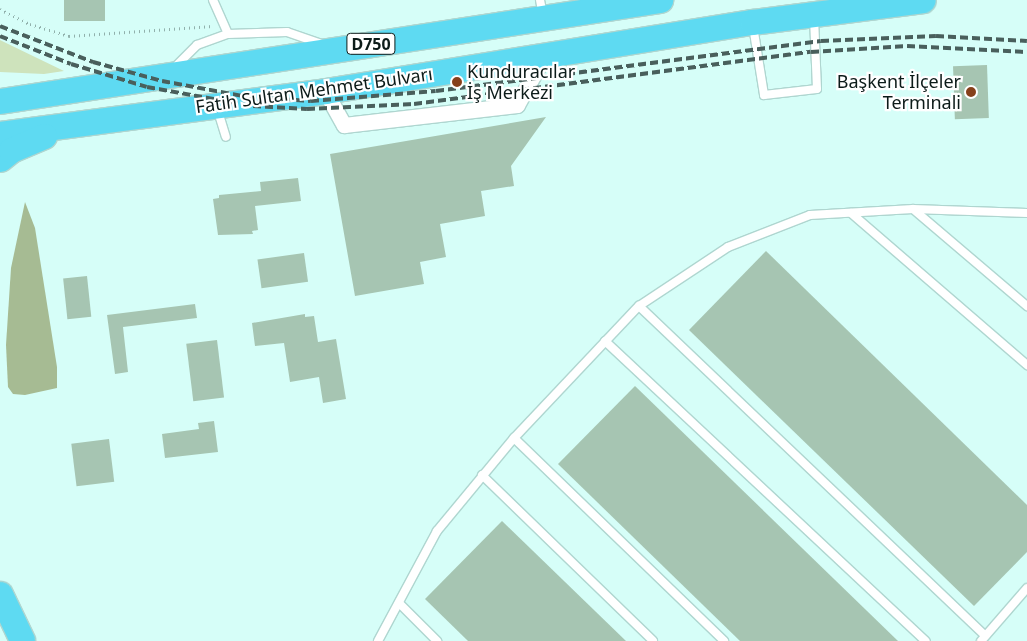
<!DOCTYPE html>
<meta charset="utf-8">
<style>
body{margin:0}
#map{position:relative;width:1027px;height:641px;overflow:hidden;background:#d6fef8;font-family:"Noto Sans",sans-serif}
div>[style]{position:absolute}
.green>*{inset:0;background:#cee3bc}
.forest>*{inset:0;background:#a6bb93}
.building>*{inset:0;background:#a6c5b2;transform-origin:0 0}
.path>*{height:2.5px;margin-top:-1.25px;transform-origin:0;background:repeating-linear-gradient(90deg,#91b1ac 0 1px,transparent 0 5px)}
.roads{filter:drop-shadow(1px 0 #afd6d0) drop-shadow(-1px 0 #afd6d0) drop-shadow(0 1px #afd6d0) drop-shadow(0 -1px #afd6d0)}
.service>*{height:8px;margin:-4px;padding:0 4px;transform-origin:4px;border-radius:4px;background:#fff}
.minor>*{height:15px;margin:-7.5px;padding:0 7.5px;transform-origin:7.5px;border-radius:7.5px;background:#fff}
.trunk>*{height:25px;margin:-12.5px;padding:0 12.5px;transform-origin:12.5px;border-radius:12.5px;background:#5edaf2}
.rail>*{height:4px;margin-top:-2px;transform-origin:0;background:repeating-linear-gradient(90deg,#495f5c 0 8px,transparent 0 12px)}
.dots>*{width:14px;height:14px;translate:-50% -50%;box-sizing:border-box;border:2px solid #fff;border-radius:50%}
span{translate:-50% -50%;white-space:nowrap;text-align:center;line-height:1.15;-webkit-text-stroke:4.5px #fff;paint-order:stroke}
.shield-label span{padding:1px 4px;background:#fff;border:1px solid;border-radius:4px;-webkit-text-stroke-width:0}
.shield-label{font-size:16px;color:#0c1b19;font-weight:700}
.poi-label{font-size:18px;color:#0c1b19}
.left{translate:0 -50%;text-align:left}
.right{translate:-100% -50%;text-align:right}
.street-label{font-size:18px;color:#0c1b19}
</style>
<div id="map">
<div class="green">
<i style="clip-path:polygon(0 40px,4px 42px,64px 71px,44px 74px,0 72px)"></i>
</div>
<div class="forest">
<i style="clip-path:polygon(25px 202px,35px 228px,57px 367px,57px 388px,25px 395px,13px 394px,8px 387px,6px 345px,11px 268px)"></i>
</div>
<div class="building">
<i style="left:64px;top:0;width:41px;height:21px"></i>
<i style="left:987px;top:65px;width:53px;height:34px;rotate:88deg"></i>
<i style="clip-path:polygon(546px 117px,511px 166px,514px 186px,481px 191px,485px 216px,440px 224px,446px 257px,420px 262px,424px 284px,355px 296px,330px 154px)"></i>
<i style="clip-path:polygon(298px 178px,301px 201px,255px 206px,258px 230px,252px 231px,253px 234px,218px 235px,213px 199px,219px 198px,219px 195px,261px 191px,260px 182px)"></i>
<i style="clip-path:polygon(766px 251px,1027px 505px,1027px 552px,974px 606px,689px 330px)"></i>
<i style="left:304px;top:253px;width:29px;height:47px;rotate:82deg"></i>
<i style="left:87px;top:276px;width:41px;height:24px;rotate:84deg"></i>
<i style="clip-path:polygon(195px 304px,197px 318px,123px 327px,128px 372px,115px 374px,107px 315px)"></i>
<i style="clip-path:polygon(305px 314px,305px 317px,314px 316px,318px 342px,336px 339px,346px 399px,323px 403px,319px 377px,290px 382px,284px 343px,255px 346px,252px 323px)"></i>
<i style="left:217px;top:340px;width:58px;height:31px;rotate:83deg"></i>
<i style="clip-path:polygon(635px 386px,898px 641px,740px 641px,558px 464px)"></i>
<i style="clip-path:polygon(214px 421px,218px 452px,165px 458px,162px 434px,199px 429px,198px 423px)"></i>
<i style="left:109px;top:439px;width:43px;height:38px;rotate:83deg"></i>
<i style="clip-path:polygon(502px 521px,626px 641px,468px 641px,425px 599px)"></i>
</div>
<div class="path">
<i style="left:0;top:9px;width:34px;rotate:27deg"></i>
<i style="left:30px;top:24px;width:41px;rotate:17.1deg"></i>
<i style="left:69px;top:36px;width:144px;rotate:-4deg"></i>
</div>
<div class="roads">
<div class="service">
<i style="left:213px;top:0;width:37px;rotate:66deg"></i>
<i style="left:540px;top:0;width:15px;rotate:79deg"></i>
<i style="left:753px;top:26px;width:70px;rotate:80.9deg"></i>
<i style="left:764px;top:95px;width:53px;rotate:-6.5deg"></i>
<i style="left:817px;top:89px;width:71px;rotate:-92.4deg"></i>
<i style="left:175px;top:67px;width:31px;rotate:-45deg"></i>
<i style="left:197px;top:45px;width:33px;rotate:-20deg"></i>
<i style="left:228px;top:34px;width:59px;rotate:-1.9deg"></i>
<i style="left:287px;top:32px;width:36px;rotate:19deg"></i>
<i style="left:217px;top:108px;width:30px;rotate:73deg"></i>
<i style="left:913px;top:209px;width:150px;rotate:40.4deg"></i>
<i style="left:851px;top:213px;width:233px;rotate:40.8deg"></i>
<i style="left:639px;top:306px;width:478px;rotate:43.6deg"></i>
<i style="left:605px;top:341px;width:439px;rotate:43.1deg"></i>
<i style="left:514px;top:438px;width:292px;rotate:44deg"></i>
<i style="left:482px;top:475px;width:238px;rotate:44.1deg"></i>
<i style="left:399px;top:603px;width:54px;rotate:45deg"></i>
<i style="left:378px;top:641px;width:125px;rotate:-61.8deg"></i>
<i style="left:437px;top:531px;width:121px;rotate:-50.4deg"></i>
<i style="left:514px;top:438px;width:182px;rotate:-46.6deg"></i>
<i style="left:639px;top:306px;width:107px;rotate:-33.5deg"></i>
<i style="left:728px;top:247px;width:88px;rotate:-21.3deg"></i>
<i style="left:810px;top:215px;width:103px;rotate:-3.3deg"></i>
<i style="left:913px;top:209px;width:114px;rotate:2deg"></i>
<i style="left:981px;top:641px;width:70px;rotate:-49deg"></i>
</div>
<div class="minor">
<i style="left:325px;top:91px;width:39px;rotate:61deg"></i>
<i style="left:344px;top:125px;width:174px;rotate:-6.6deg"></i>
<i style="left:517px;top:105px;width:58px;rotate:-61.2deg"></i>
</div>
<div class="trunk">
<i style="left:0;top:101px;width:668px;rotate:-8.7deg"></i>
<i style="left:0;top:134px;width:328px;rotate:-7.5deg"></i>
<i style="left:325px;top:91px;width:433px;rotate:-9.2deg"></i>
<i style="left:752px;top:22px;width:172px;rotate:-7.3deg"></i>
<i style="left:0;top:159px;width:14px;rotate:-39deg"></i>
<i style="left:11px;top:150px;width:36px;rotate:-23deg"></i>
<i style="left:0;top:594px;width:51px;rotate:64.4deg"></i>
</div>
</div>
<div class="rail">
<i style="left:0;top:26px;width:100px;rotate:21.2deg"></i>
<i style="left:93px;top:62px;width:72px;rotate:15.4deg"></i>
<i style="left:162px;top:81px;width:87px;rotate:10.5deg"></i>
<i style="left:248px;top:97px;width:63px;rotate:3.6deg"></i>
<i style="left:311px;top:101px;width:125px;rotate:-4.6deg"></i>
<i style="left:436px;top:91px;width:388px;rotate:-7.4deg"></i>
<i style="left:821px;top:41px;width:115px;rotate:-2.5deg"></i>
<i style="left:936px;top:36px;width:91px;rotate:3.1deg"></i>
<i style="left:0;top:36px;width:76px;rotate:21.5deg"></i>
<i style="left:71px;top:64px;width:79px;rotate:16.8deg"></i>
<i style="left:147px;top:87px;width:108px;rotate:10.2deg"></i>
<i style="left:253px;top:106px;width:54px;rotate:3.2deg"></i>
<i style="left:307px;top:109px;width:107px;rotate:-2.7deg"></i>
<i style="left:414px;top:104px;width:400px;rotate:-7.5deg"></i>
<i style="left:811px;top:52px;width:96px;rotate:-3.6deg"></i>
<i style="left:907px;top:46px;width:120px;rotate:2.9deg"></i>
</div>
<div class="dots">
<i style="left:457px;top:82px;background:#86401b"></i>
<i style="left:971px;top:92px;background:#86401b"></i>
</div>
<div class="shield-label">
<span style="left:371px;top:44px">D750</span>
</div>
<div class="poi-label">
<span class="left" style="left:467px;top:82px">Kunduracılar<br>İş Merkezi</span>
<span class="right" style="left:961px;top:92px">Başkent İlçeler<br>Terminali</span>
</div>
<div class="street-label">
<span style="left:314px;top:90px;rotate:-8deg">Fatih Sultan Mehmet Bulvarı</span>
</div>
</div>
